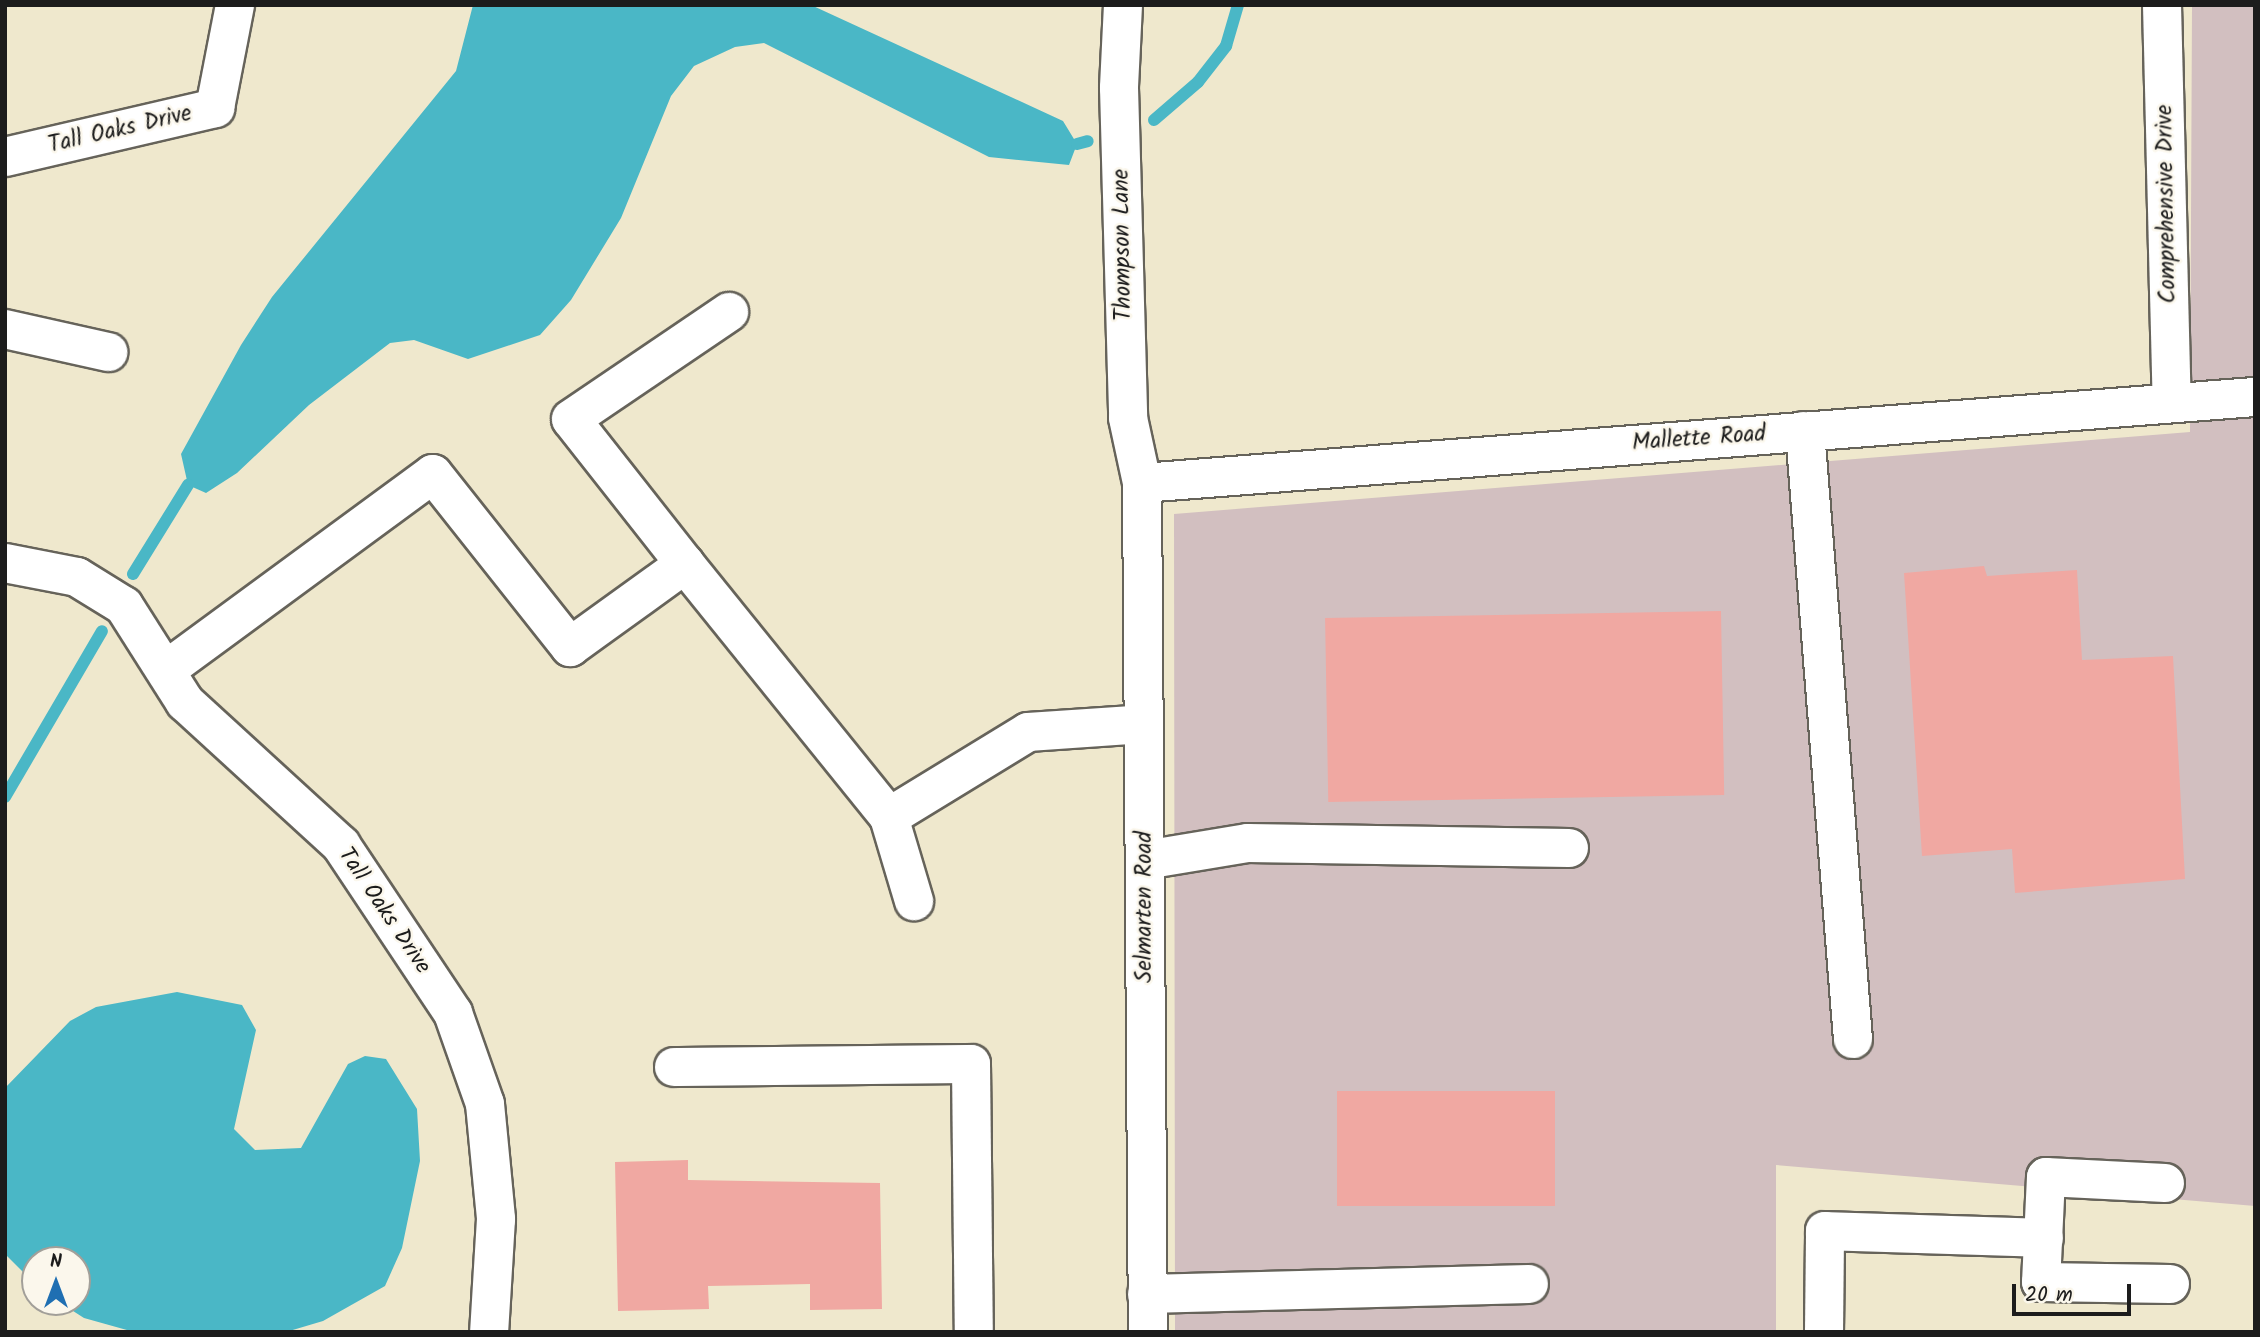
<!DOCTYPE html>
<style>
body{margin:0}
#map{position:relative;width:2260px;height:1337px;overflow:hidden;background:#efe8cd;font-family:Kalam,sans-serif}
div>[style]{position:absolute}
.industrial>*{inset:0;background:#d2bfc0}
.water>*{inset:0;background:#4ab7c6}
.stream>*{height:12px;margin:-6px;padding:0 6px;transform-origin:6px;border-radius:6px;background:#4ab7c6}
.building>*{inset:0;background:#f0a8a2;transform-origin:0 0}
.roads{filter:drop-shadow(2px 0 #66635a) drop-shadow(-2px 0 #66635a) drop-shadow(0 2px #66635a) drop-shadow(0 -2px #66635a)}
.minor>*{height:38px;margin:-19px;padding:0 19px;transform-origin:19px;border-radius:19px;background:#fff}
span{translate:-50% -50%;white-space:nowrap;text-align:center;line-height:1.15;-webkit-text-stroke:5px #fbf7ec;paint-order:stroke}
.street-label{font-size:23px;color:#1c1c1c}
.frame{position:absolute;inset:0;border:7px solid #1c1c1c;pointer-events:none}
.north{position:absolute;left:21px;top:1246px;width:70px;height:70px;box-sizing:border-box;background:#fbf7ec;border:2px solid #a29f99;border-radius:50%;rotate:0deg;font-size:19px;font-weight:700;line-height:28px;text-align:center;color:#1c1c1c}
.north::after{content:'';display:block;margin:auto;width:24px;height:32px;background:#1f6fb2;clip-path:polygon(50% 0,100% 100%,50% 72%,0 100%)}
.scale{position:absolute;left:2012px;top:1284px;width:119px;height:32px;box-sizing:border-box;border:4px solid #1c1c1c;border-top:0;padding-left:9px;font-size:21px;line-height:24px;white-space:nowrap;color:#1c1c1c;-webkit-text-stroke:5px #fbf7ec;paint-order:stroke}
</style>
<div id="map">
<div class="industrial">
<i style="clip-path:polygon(2192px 5px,2255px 5px,2255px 1206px,1776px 1165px,1776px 1332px,1175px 1332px,1174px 514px,2190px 432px)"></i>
</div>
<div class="water">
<i style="clip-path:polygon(473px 5px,811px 5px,1063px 121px,1077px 144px,1069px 165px,989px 157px,764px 43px,735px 47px,694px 66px,671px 96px,621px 218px,571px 300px,540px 335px,468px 359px,414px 340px,390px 343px,309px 405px,237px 473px,206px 493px,188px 485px,181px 454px,241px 345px,272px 297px,456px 71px)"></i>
<i style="clip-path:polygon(177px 992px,242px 1005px,256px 1030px,234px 1129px,255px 1150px,301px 1148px,348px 1064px,365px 1056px,386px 1059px,417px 1109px,420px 1161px,402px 1248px,385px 1286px,323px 1321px,286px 1332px,134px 1332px,84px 1318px,59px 1302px,77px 1302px,77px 1260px,35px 1260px,35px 1284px,5px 1254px,5px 1088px,70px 1021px,96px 1007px)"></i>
</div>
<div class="stream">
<i style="left:1154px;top:120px;width:58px;rotate:-40.8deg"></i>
<i style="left:1198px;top:82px;width:46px;rotate:-52.1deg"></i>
<i style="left:1226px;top:46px;width:43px;rotate:-73.7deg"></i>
<i style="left:1077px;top:144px;width:11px;rotate:-15deg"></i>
<i style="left:133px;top:574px;width:105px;rotate:-58.3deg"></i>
<i style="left:5px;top:797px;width:192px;rotate:-59.7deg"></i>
</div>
<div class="building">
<i style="clip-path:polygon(1984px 566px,1987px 576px,2077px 570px,2082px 660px,2173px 656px,2185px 879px,2015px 893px,2012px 849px,1922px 856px,1904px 573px)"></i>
<i style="left:1721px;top:611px;width:184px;height:396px;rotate:89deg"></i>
<i style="left:1337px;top:1091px;width:218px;height:115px"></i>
<i style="clip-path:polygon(688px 1160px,688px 1180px,880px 1183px,882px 1309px,810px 1310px,810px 1284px,708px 1286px,709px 1309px,618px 1311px,615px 1162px)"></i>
</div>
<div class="roads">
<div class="minor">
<i style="left:1123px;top:5px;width:83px;rotate:92.8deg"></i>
<i style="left:1119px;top:88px;width:330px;rotate:88.4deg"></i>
<i style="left:1128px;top:418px;width:66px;rotate:77.8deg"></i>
<i style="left:1142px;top:483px;width:849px;rotate:89.6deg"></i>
<i style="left:2162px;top:5px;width:398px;rotate:88.6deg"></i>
<i style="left:5px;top:157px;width:216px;rotate:-13.1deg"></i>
<i style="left:215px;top:108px;width:105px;rotate:-79deg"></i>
<i style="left:5px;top:329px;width:106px;rotate:12.6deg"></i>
<i style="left:1805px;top:431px;width:610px;rotate:85.49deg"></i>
<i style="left:1142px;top:483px;width:1116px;rotate:-4.42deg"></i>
<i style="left:5px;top:563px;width:73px;rotate:11deg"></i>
<i style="left:77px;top:577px;width:55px;rotate:31.7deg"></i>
<i style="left:124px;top:606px;width:114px;rotate:57.6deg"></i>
<i style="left:185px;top:702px;width:212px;rotate:42.5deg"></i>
<i style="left:341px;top:845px;width:202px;rotate:56.3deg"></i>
<i style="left:453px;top:1013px;width:96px;rotate:70.6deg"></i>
<i style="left:485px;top:1104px;width:116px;rotate:84.5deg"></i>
<i style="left:496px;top:1219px;width:113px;rotate:93.5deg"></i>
<i style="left:685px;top:564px;width:325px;rotate:51.1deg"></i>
<i style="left:889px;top:817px;width:163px;rotate:-31.4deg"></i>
<i style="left:1028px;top:732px;width:116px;rotate:-3.9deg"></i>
<i style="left:166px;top:670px;width:331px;rotate:-36.3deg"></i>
<i style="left:433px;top:474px;width:221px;rotate:51.6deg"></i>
<i style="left:570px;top:647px;width:142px;rotate:-35.8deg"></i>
<i style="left:685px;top:564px;width:184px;rotate:-128.2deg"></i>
<i style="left:571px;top:419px;width:191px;rotate:-34.1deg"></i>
<i style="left:889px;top:817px;width:88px;rotate:73.4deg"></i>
<i style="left:1145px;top:860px;width:104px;rotate:-9.4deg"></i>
<i style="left:1248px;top:843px;width:321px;rotate:0.9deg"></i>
<i style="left:674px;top:1067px;width:297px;rotate:-0.6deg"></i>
<i style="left:971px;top:1064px;width:268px;rotate:89.4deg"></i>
<i style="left:2165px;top:1183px;width:119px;rotate:-177.1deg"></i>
<i style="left:2046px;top:1177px;width:105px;rotate:92.7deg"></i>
<i style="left:2041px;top:1282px;width:129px;rotate:0.9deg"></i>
<i style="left:1147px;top:1294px;width:382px;rotate:-1.5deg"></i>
<i style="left:1824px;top:1332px;width:101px;rotate:-89.4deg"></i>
<i style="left:1825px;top:1231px;width:219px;rotate:1.8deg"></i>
</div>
</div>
<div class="street-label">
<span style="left:120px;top:130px;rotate:-13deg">Tall Oaks Drive</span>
<span style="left:2167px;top:204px;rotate:-91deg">Comprehensive Drive</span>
<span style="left:1123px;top:245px;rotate:-91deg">Thompson Lane</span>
<span style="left:1699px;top:439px;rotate:-4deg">Mallette Road</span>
<span style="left:1145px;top:907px;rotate:-90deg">Selmarten Road</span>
<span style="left:384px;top:911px;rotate:56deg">Tall Oaks Drive</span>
</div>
<div class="frame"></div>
<div class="north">N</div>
<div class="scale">20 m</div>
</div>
